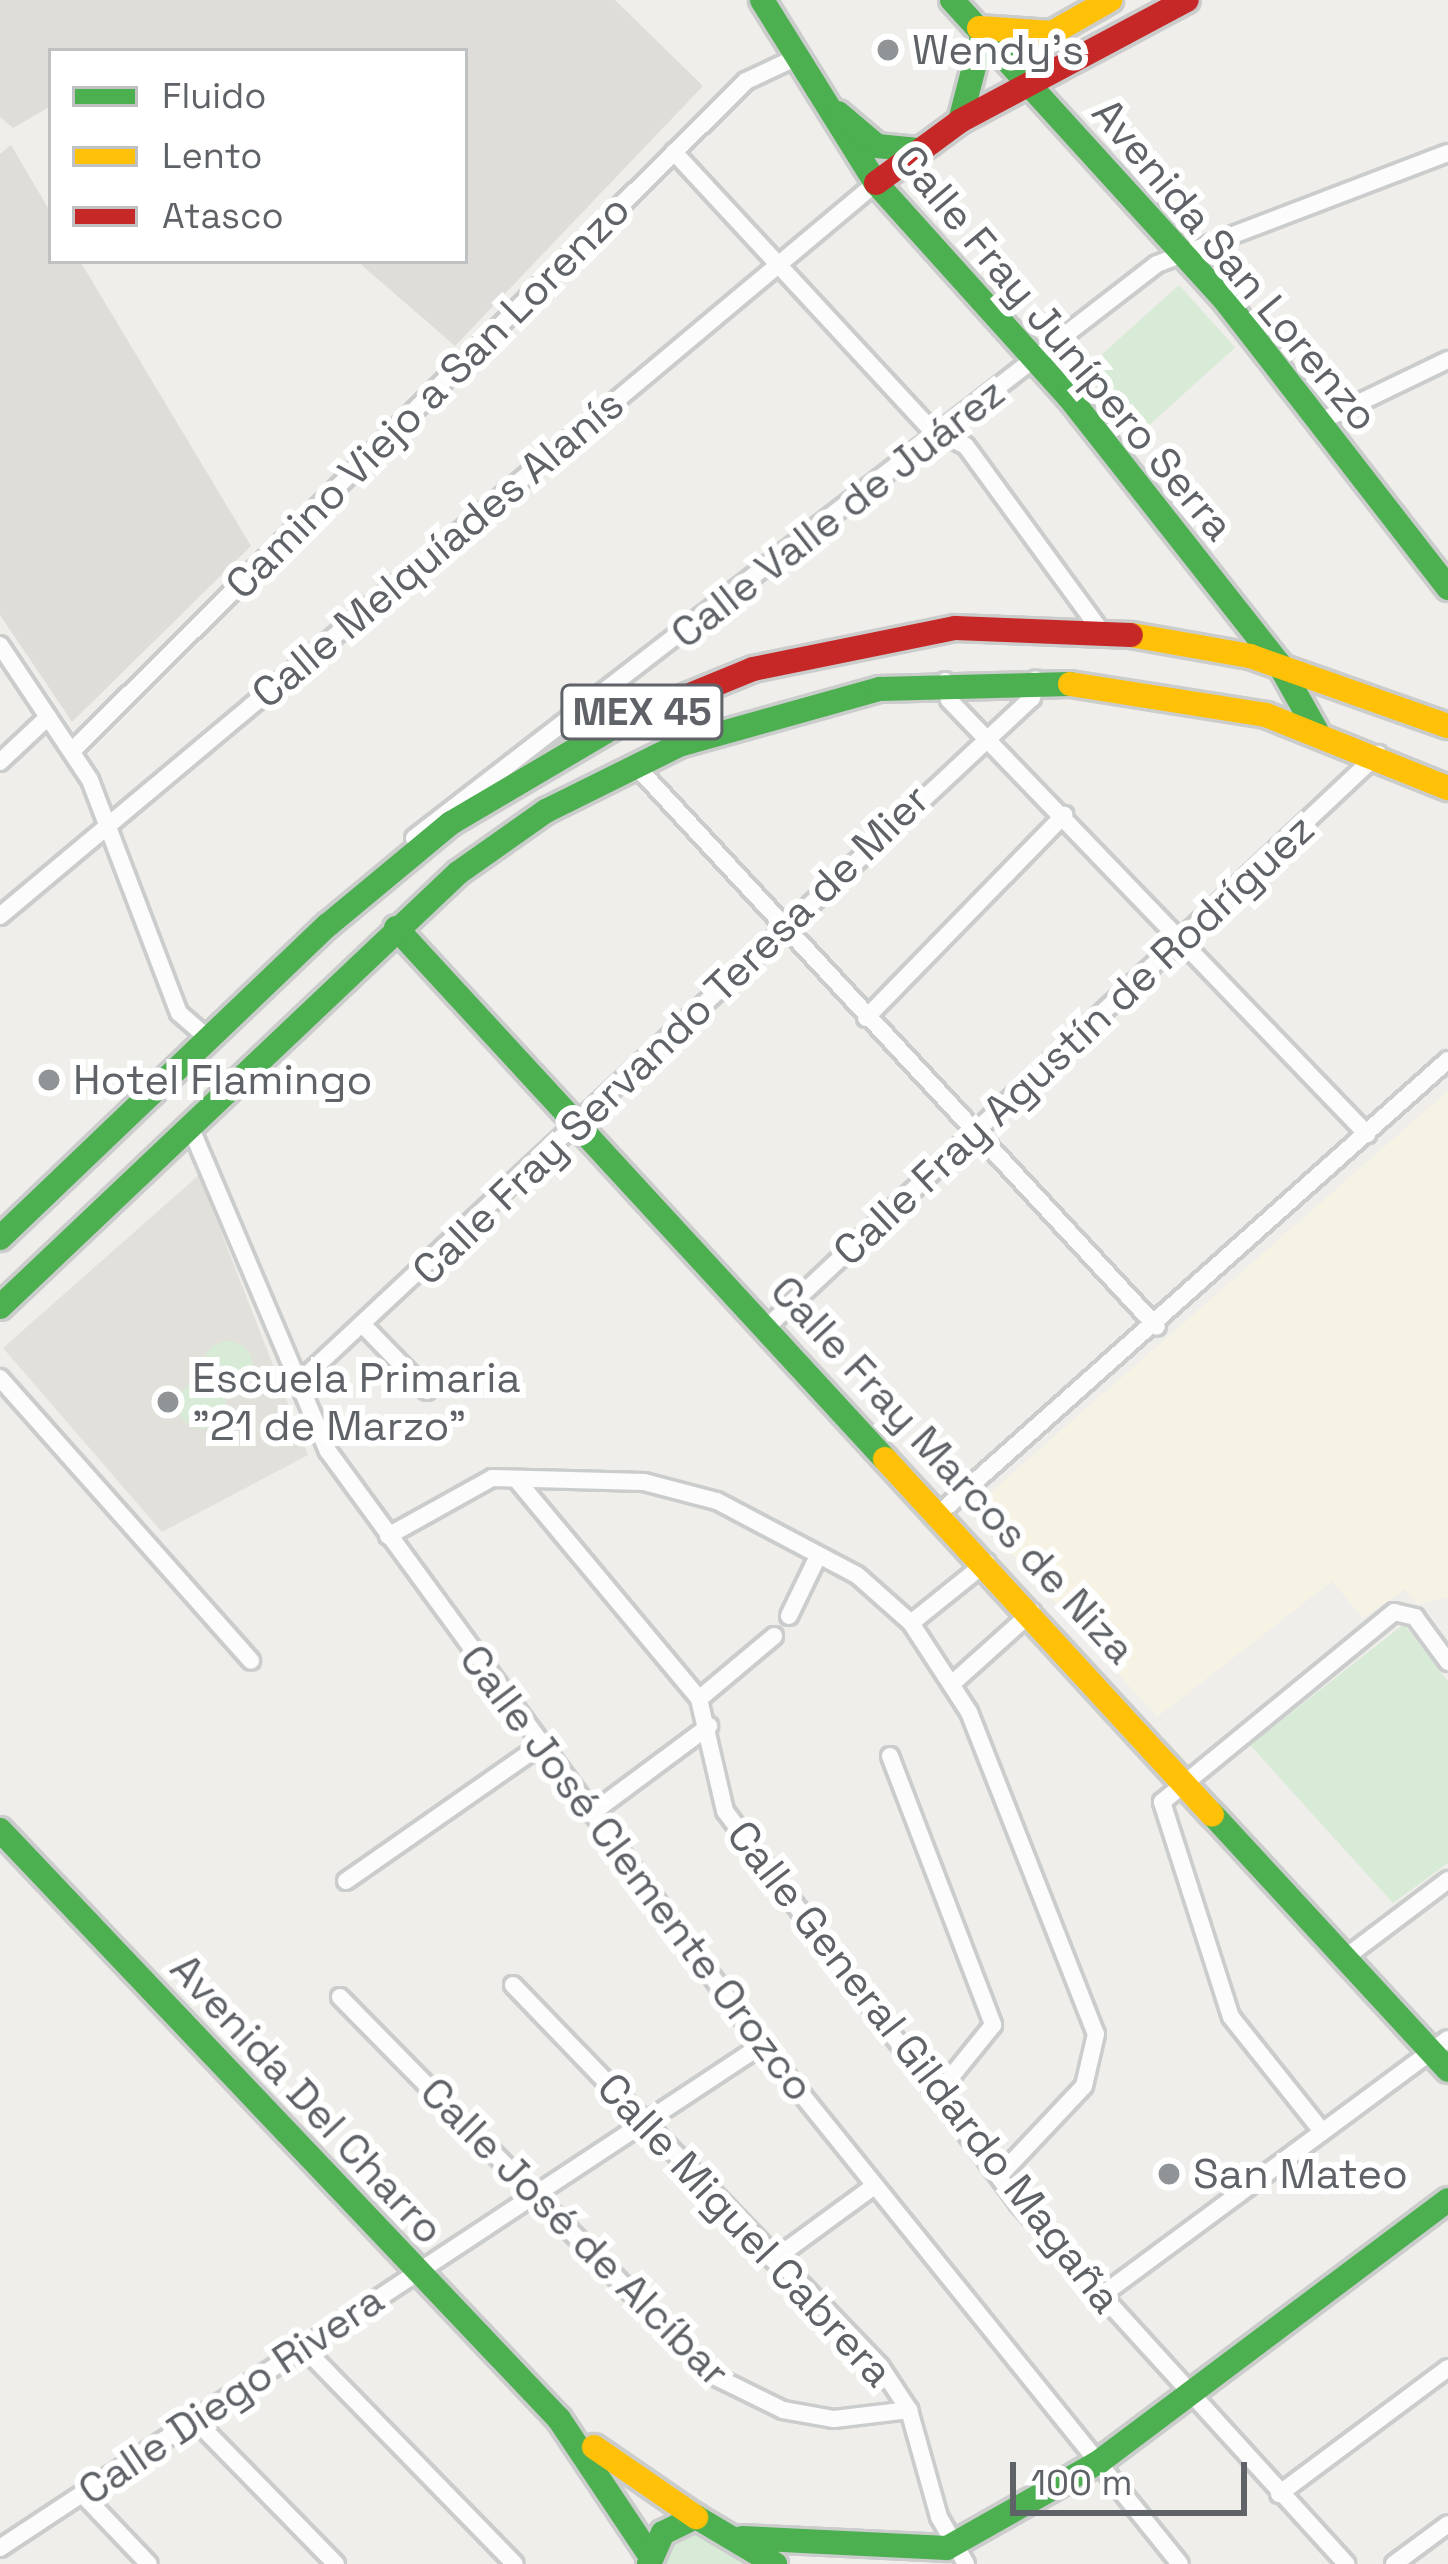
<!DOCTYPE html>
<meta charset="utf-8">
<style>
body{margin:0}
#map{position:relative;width:1448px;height:2564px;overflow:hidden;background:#efeeea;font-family:"Space Grotesk",sans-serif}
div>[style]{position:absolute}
.commercial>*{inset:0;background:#f7f3e4}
.industrial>*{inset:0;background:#dfddda}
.education>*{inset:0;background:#e2e0da}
.green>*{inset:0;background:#d8ebd6;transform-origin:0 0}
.round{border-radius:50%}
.roads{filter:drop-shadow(3px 0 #cbcccc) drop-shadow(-3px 0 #cbcccc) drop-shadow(0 3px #cbcccc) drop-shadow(0 -3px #cbcccc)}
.street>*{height:16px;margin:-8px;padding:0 8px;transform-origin:8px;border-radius:8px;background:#fdfcfc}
.fast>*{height:24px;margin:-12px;padding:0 12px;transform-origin:12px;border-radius:12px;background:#4caf50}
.slow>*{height:24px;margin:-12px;padding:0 12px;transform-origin:12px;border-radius:12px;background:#ffc107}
.jam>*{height:24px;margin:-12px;padding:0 12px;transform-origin:12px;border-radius:12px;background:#c62828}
.dots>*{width:33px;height:33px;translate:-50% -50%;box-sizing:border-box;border:6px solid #fff;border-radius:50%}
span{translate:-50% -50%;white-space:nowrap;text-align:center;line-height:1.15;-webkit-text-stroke:12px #fff;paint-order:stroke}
.shield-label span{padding:3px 9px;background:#fff;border:3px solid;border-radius:9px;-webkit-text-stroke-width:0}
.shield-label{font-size:39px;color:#5f6368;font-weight:700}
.poi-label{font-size:42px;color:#5f6368}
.left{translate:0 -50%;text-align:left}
.street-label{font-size:42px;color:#5f6368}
.legend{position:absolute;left:48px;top:48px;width:420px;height:216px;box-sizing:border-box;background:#fff;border:3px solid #bfc1c3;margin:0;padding:15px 21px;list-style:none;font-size:36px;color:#5f6368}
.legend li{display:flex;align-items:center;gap:24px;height:60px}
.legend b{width:60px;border:3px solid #bfc1c3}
.scale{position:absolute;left:1010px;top:2462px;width:237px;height:54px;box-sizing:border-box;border:6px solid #5f6368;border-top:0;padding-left:15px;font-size:36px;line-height:42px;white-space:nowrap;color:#5f6368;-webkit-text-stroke:9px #fff;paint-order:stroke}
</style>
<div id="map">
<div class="commercial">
<i style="clip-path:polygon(1448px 1091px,1448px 1597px,1418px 1604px,1405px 1589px,1363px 1618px,1332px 1581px,1157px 1717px,972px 1509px)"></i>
</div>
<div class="industrial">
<i style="clip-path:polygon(0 0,615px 0,703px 86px,455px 346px,357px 261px,465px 261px,465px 51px,51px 51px,51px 106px,13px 128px,0 117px)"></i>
<i style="clip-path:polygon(11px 145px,51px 213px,51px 261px,80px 261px,251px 546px,72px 722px,0 615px,0 154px)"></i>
</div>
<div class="education">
<i style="clip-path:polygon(199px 1175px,308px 1455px,162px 1532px,3px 1348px)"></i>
</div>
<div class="green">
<i style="left:1179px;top:285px;width:84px;height:130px;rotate:48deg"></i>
<i class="round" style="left:203px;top:1341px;width:50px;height:50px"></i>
<i class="round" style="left:178px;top:1381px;width:48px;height:48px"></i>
<i style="clip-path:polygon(1404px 1624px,1448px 1682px,1448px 1863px,1393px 1903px,1250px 1745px)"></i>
<i style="clip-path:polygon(693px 2530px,707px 2534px,755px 2564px,663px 2564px,667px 2542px)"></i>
</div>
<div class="roads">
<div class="street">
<i style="left:674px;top:152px;width:376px;rotate:47.2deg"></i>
<i style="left:930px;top:428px;width:40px;rotate:26.6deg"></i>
<i style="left:966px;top:446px;width:228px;rotate:53.9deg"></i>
<i style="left:1321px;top:421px;width:141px;rotate:-25.7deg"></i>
<i style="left:0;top:645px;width:162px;rotate:56.3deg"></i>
<i style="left:90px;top:780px;width:249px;rotate:69.1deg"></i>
<i style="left:179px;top:1013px;width:40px;rotate:41deg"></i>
<i style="left:945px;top:681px;width:19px;rotate:78deg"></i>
<i style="left:949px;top:700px;width:603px;rotate:46.08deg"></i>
<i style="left:72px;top:751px;width:950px;rotate:-44.83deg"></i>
<i style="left:746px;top:81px;width:52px;rotate:-25.1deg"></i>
<i style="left:0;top:762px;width:66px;rotate:-43.2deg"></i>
<i style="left:634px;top:764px;width:768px;rotate:47.11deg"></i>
<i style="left:414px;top:838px;width:939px;rotate:-37.69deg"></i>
<i style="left:1157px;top:264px;width:311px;rotate:-20.9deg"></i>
<i style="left:0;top:916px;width:1142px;rotate:-39.92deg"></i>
<i style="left:866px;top:1018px;width:284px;rotate:-45.7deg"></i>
<i style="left:189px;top:1124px;width:355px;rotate:67deg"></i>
<i style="left:328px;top:1451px;width:736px;rotate:53.85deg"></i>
<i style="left:762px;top:2045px;width:666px;rotate:51.15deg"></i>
<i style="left:365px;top:1327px;width:89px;rotate:45.9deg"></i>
<i style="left:767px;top:1327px;width:838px;rotate:-43.16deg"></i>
<i style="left:0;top:1378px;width:378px;rotate:48.4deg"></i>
<i style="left:297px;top:1384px;width:1005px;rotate:-43.03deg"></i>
<i style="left:1032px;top:698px;width:19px;rotate:-78deg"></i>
<i style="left:516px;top:1479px;width:286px;rotate:50.2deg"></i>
<i style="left:699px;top:1699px;width:115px;rotate:76.9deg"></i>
<i style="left:725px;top:1811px;width:489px;rotate:53.2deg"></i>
<i style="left:1018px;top:2203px;width:488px;rotate:47.7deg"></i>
<i style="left:941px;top:1512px;width:679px;rotate:-41.72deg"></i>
<i style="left:388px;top:1536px;width:119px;rotate:-29.1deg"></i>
<i style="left:492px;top:1478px;width:152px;rotate:1.5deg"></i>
<i style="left:644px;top:1482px;width:75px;rotate:14.6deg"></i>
<i style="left:717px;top:1501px;width:158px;rotate:27.9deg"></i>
<i style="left:857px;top:1575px;width:72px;rotate:41.6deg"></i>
<i style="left:911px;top:1623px;width:106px;rotate:56.9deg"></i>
<i style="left:969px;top:1712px;width:346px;rotate:68.5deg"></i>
<i style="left:1096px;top:2034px;width:53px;rotate:103deg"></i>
<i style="left:1084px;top:2086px;width:121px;rotate:133.3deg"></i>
<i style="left:789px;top:1616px;width:67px;rotate:-64.2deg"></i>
<i style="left:911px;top:1623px;width:97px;rotate:-38.8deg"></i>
<i style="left:954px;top:1682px;width:105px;rotate:-41.9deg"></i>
<i style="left:699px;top:1699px;width:98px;rotate:-40deg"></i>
<i style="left:890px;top:1756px;width:288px;rotate:69deg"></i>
<i style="left:993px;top:2025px;width:81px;rotate:129deg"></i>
<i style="left:592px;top:1813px;width:146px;rotate:-36.6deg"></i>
<i style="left:346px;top:1881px;width:238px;rotate:-34.9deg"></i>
<i style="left:1346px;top:1957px;width:128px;rotate:-37deg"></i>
<i style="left:513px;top:1985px;width:529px;rotate:46.07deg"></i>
<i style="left:880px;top:2366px;width:53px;rotate:56.6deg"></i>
<i style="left:909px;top:2410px;width:111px;rotate:74.3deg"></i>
<i style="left:939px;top:2517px;width:54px;rotate:60.1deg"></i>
<i style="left:340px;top:1997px;width:530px;rotate:45.46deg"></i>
<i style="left:712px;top:2375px;width:79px;rotate:26.2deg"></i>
<i style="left:783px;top:2410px;width:52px;rotate:10deg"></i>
<i style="left:834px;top:2419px;width:76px;rotate:-6.8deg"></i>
<i style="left:1321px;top:2130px;width:144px;rotate:-128.5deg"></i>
<i style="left:1231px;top:2017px;width:226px;rotate:-107.8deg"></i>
<i style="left:1162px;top:1802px;width:300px;rotate:-39.3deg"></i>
<i style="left:1394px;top:1612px;width:22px;rotate:13deg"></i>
<i style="left:1415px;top:1617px;width:56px;rotate:53.7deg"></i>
<i style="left:773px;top:2260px;width:125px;rotate:-36.2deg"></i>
<i style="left:1098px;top:2298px;width:435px;rotate:-36.5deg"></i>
<i style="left:303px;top:2347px;width:303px;rotate:45.7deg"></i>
<i style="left:194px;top:2419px;width:203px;rotate:45.6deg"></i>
<i style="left:1279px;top:2494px;width:211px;rotate:-36.7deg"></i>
<i style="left:83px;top:2495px;width:95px;rotate:46.3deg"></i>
<i style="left:0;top:2548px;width:913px;rotate:-33.43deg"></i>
<i style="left:1394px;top:2564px;width:67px;rotate:-36.5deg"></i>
</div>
<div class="fast">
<i style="left:762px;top:0;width:216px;rotate:58.1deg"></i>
<i style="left:876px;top:183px;width:288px;rotate:48deg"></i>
<i style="left:1069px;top:397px;width:340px;rotate:51.8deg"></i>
<i style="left:1279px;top:664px;width:76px;rotate:60.7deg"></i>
<i style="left:952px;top:0;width:404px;rotate:47.7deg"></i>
<i style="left:1224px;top:299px;width:366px;rotate:52.2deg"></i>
<i style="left:838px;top:113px;width:51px;rotate:40.2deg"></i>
<i style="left:877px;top:146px;width:41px;rotate:5.6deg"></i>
<i style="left:960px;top:121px;width:91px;rotate:-75.4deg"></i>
<i style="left:396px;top:928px;width:722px;rotate:47.36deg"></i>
<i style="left:0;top:1238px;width:453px;rotate:-43.7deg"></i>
<i style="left:328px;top:925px;width:160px;rotate:-39.7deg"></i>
<i style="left:451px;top:823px;width:197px;rotate:-30.5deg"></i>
<i style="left:0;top:1307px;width:631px;rotate:-43.46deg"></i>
<i style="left:458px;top:873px;width:108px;rotate:-35.2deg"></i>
<i style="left:546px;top:811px;width:148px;rotate:-26.4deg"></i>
<i style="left:679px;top:745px;width:209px;rotate:-15.6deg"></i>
<i style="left:880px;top:689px;width:190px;rotate:-1.5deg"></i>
<i style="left:1212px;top:1814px;width:348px;rotate:47.3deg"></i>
<i style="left:0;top:1830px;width:812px;rotate:46.5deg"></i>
<i style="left:559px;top:2419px;width:162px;rotate:56.3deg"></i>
<i style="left:742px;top:2538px;width:205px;rotate:2.8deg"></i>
<i style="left:947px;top:2548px;width:175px;rotate:-29.5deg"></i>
<i style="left:1099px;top:2462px;width:436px;rotate:-36.9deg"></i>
<i style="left:649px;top:2564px;width:34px;rotate:-66deg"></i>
<i style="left:663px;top:2533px;width:37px;rotate:-26deg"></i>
<i style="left:696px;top:2517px;width:92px;rotate:30.7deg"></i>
</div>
<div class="slow">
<i style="left:979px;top:28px;width:73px;rotate:3.9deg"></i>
<i style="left:1052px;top:33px;width:67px;rotate:-29.6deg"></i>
<i style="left:1131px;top:635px;width:121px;rotate:10deg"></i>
<i style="left:1250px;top:656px;width:210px;rotate:19.5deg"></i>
<i style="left:1070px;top:684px;width:198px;rotate:9deg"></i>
<i style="left:1266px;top:715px;width:196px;rotate:21.9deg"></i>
<i style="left:885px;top:1459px;width:483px;rotate:47.4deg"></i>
<i style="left:594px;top:2447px;width:124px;rotate:34.5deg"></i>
</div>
<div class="jam">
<i style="left:876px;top:183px;width:104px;rotate:-36.4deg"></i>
<i style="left:960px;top:121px;width:257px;rotate:-28.1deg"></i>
<i style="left:621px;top:723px;width:143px;rotate:-22.2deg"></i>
<i style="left:753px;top:669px;width:206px;rotate:-11.5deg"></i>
<i style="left:955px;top:628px;width:176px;rotate:2.3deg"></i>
</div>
</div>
<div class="dots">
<i style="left:888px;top:50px;background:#919496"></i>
<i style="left:49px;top:1080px;background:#919496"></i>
<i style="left:168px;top:1402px;background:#919496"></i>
<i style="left:1169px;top:2174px;background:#919496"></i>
</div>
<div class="shield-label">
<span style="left:642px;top:712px">MEX 45</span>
</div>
<div class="poi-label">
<span class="left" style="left:912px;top:50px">Wendy's</span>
<span class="left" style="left:73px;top:1080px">Hotel Flamingo</span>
<span class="left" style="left:192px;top:1402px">Escuela Primaria<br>"21 de Marzo"</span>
<span class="left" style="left:1193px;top:2174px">San Mateo</span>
</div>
<div class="street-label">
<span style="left:1235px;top:265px;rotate:50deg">Avenida San Lorenzo</span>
<span style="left:1064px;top:343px;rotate:50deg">Calle Fray Junípero Serra</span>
<span style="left:428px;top:397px;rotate:-45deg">Camino Viejo a San Lorenzo</span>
<span style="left:838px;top:513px;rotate:-38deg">Calle Valle de Juárez</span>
<span style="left:438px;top:549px;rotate:-40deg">Calle Melquíades Alanís</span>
<span style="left:671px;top:1035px;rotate:-44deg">Calle Fray Servando Teresa de Mier</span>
<span style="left:1074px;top:1040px;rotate:-43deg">Calle Fray Agustín de Rodríguez</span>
<span style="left:953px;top:1470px;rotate:47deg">Calle Fray Marcos de Niza</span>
<span style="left:637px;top:1873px;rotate:53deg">Calle José Clemente Orozco</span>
<span style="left:924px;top:2067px;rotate:52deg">Calle General Gildardo Magaña</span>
<span style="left:307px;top:2099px;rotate:47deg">Avenida Del Charro</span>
<span style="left:745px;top:2230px;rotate:47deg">Calle Miguel Cabrera</span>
<span style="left:575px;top:2232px;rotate:45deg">Calle José de Alcíbar</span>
<span style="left:231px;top:2395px;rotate:-34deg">Calle Diego Rivera</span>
</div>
<ul class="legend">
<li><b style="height:15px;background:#4caf50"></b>Fluido</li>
<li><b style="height:15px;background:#ffc107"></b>Lento</li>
<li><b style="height:15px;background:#c62828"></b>Atasco</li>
</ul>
<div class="scale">100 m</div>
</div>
